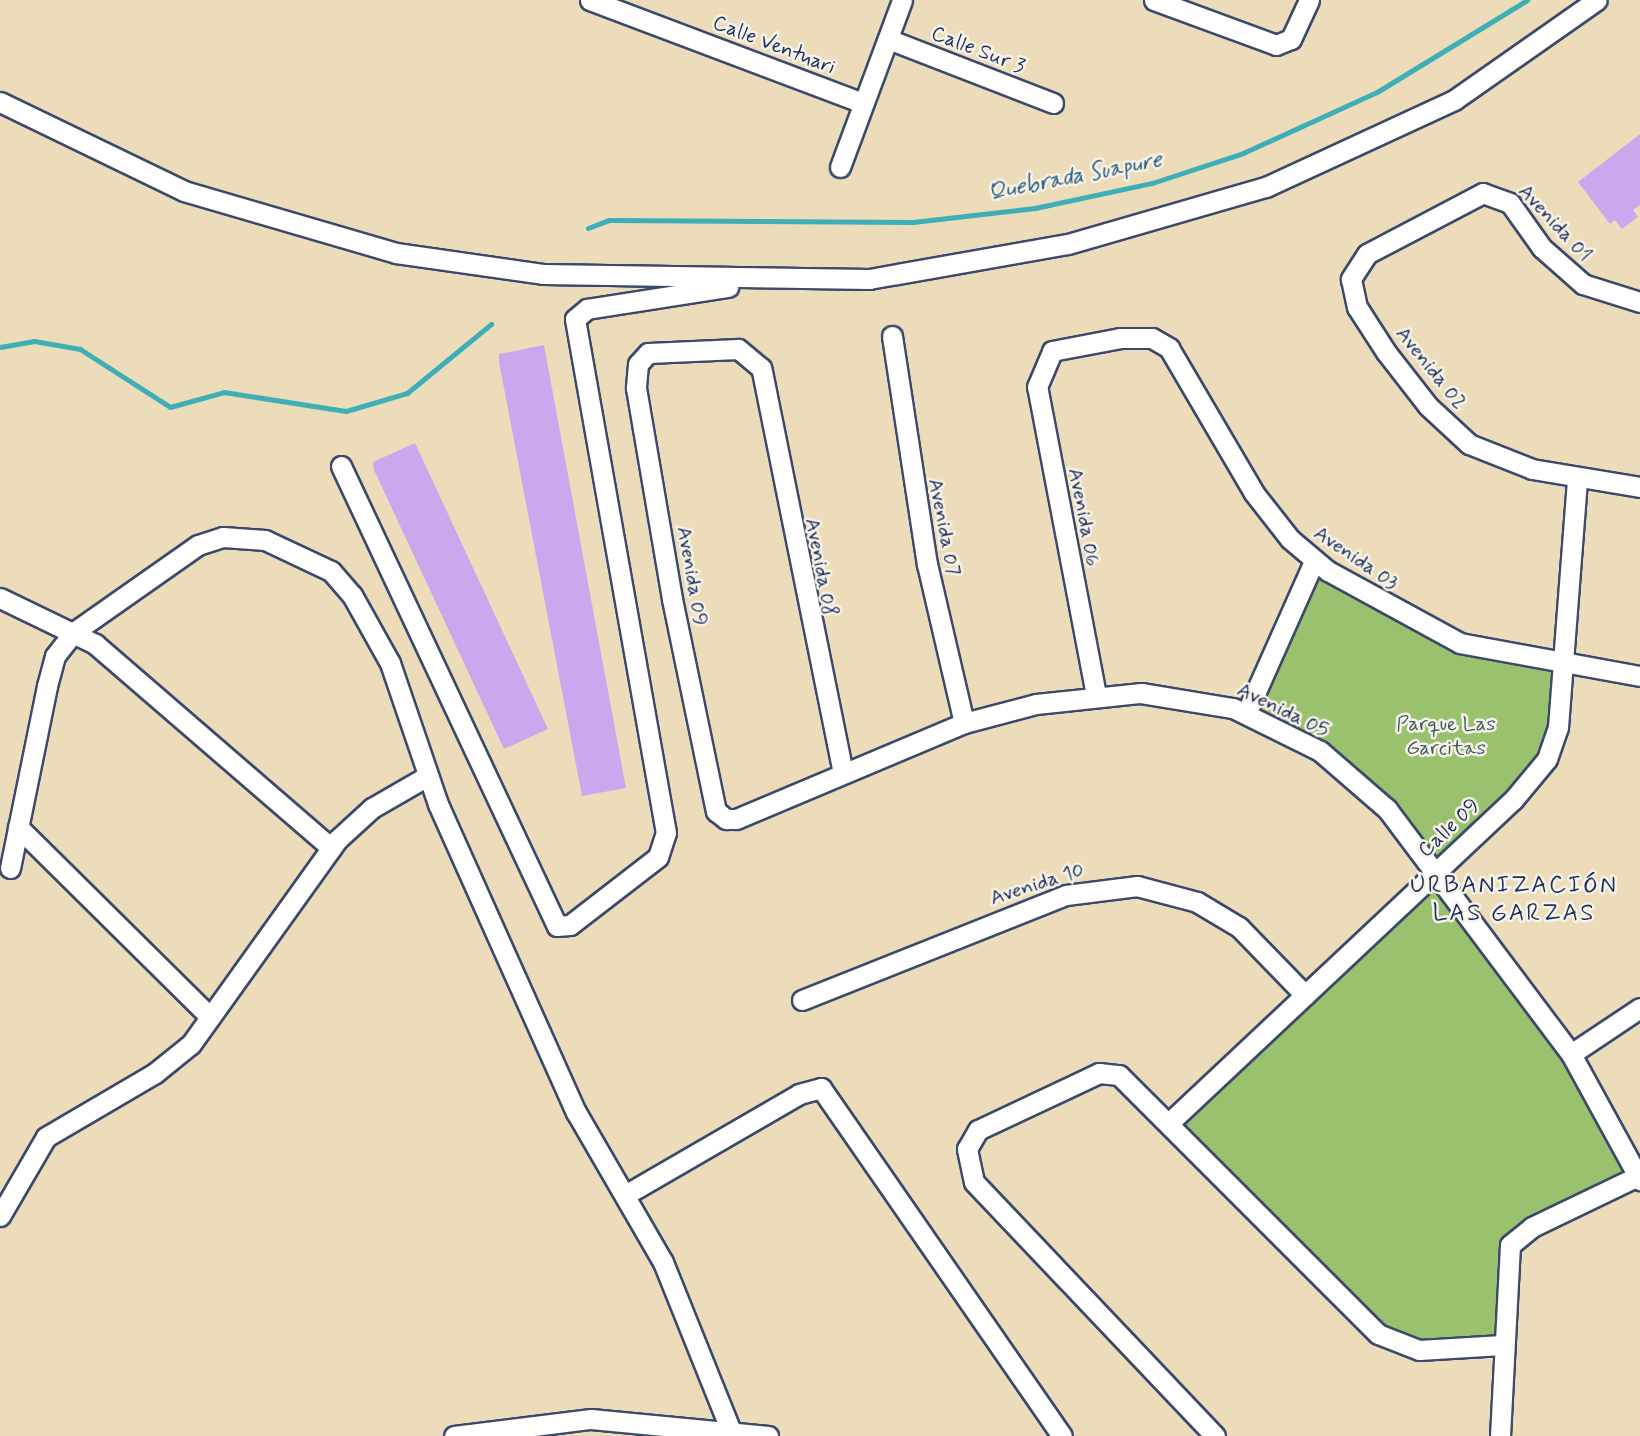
<!DOCTYPE html>
<meta charset="utf-8">
<style>
body{margin:0}
#map{position:relative;width:1640px;height:1436px;overflow:hidden;background:#eddcb9;font-family:Mynerve,sans-serif}
div>[style]{position:absolute}
.green>*{inset:0;background:#9ac16d}
.stream>*{height:5px;margin:-2.5px;padding:0 2.5px;transform-origin:2.5px;border-radius:2.5px;background:#3eafb7}
.building>*{inset:0;background:#cda7ed}
.roads{filter:drop-shadow(2px 0 #3a496c) drop-shadow(-2px 0 #3a496c) drop-shadow(0 2px #3a496c) drop-shadow(0 -2px #3a496c)}
.street>*{height:19px;margin:-9.5px;padding:0 9.5px;transform-origin:9.5px;border-radius:9.5px;background:#fff}
span{translate:-50% -50%;white-space:nowrap;text-align:center;line-height:1.15;-webkit-text-stroke:5px #f7f3e8;paint-order:stroke}
.street-label{font-size:21px;color:#1b2f5e}
.park-label{font-size:21px;color:#415b62}
.water-label{font-size:23px;color:#275c7d;font-style:italic}
.quarter-label{font-size:24px;color:#1b2f5e;letter-spacing:2px}
</style>
<div id="map">
<div class="green">
<i style="clip-path:polygon(1314px 561px,1414px 622px,1564px 664px,1553px 746px,1437px 870px,1511px 971px,1638px 1176px,1519px 1236px,1502px 1345px,1402px 1347px,1171px 1121px,1437px 870px,1367px 788px,1246px 714px)"></i>
</div>
<div class="stream">
<i style="left:588px;top:228px;width:22px;rotate:-21deg"></i>
<i style="left:609px;top:220px;width:304px;rotate:0.4deg"></i>
<i style="left:913px;top:222px;width:123px;rotate:-6.5deg"></i>
<i style="left:1035px;top:208px;width:120px;rotate:-12.1deg"></i>
<i style="left:1152px;top:183px;width:96px;rotate:-18.2deg"></i>
<i style="left:1243px;top:153px;width:147px;rotate:-24.5deg"></i>
<i style="left:1377px;top:92px;width:176px;rotate:-31.5deg"></i>
<i style="left:0;top:347px;width:35px;rotate:-10deg"></i>
<i style="left:34px;top:341px;width:47px;rotate:9.9deg"></i>
<i style="left:80px;top:349px;width:107px;rotate:32.8deg"></i>
<i style="left:170px;top:407px;width:56px;rotate:-15.5deg"></i>
<i style="left:224px;top:392px;width:123px;rotate:8.9deg"></i>
<i style="left:346px;top:411px;width:64px;rotate:-16.4deg"></i>
<i style="left:407px;top:393px;width:109px;rotate:-39.4deg"></i>
</div>
<div class="building">
<i style="clip-path:polygon(1640px 134px,1640px 205px,1633px 210px,1638px 217px,1622px 229px,1615px 220px,1610px 224px,1578px 182px)"></i>
<i style="clip-path:polygon(544px 345px,626px 788px,582px 796px,499px 362px,499px 354px)"></i>
<i style="clip-path:polygon(415px 443px,548px 729px,504px 749px,374px 470px,373px 462px)"></i>
</div>
<div class="roads">
<div class="street">
<i style="left:590px;top:0;width:292px;rotate:20.7deg"></i>
<i style="left:1154px;top:0;width:130px;rotate:20.2deg"></i>
<i style="left:1276px;top:45px;width:16px;rotate:-22deg"></i>
<i style="left:1291px;top:39px;width:43px;rotate:-65.2deg"></i>
<i style="left:888px;top:39px;width:177px;rotate:21.2deg"></i>
<i style="left:0;top:102px;width:204px;rotate:25.8deg"></i>
<i style="left:184px;top:191px;width:221px;rotate:16.3deg"></i>
<i style="left:396px;top:253px;width:148px;rotate:8.1deg"></i>
<i style="left:543px;top:274px;width:326px;rotate:0.9deg"></i>
<i style="left:869px;top:279px;width:202px;rotate:-10deg"></i>
<i style="left:1068px;top:244px;width:206px;rotate:-16.1deg"></i>
<i style="left:1266px;top:187px;width:207px;rotate:-24.8deg"></i>
<i style="left:1454px;top:100px;width:174px;rotate:-35deg"></i>
<i style="left:840px;top:167px;width:178px;rotate:-69.6deg"></i>
<i style="left:1640px;top:302px;width:60px;rotate:-162.5deg"></i>
<i style="left:1583px;top:284px;width:55px;rotate:-138.7deg"></i>
<i style="left:1542px;top:248px;width:55px;rotate:-125.4deg"></i>
<i style="left:1510px;top:203px;width:29px;rotate:-160deg"></i>
<i style="left:1483px;top:193px;width:131px;rotate:152.3deg"></i>
<i style="left:1367px;top:254px;width:30px;rotate:123deg"></i>
<i style="left:1351px;top:279px;width:29px;rotate:78deg"></i>
<i style="left:1357px;top:307px;width:54px;rotate:57.2deg"></i>
<i style="left:1386px;top:352px;width:68px;rotate:52.1deg"></i>
<i style="left:1428px;top:406px;width:56px;rotate:42.8deg"></i>
<i style="left:1469px;top:444px;width:68px;rotate:21.6deg"></i>
<i style="left:1532px;top:469px;width:109px;rotate:9.5deg"></i>
<i style="left:892px;top:336px;width:231px;rotate:81.3deg"></i>
<i style="left:927px;top:564px;width:163px;rotate:76.9deg"></i>
<i style="left:341px;top:466px;width:508px;rotate:64.85deg"></i>
<i style="left:557px;top:926px;width:13px;rotate:-4deg"></i>
<i style="left:570px;top:925px;width:111px;rotate:-37.7deg"></i>
<i style="left:658px;top:857px;width:25px;rotate:-72deg"></i>
<i style="left:666px;top:833px;width:522px;rotate:-100.04deg"></i>
<i style="left:575px;top:319px;width:16px;rotate:-40deg"></i>
<i style="left:587px;top:309px;width:143px;rotate:-8.9deg"></i>
<i style="left:0;top:598px;width:106px;rotate:25.8deg"></i>
<i style="left:95px;top:644px;width:312px;rotate:40.8deg"></i>
<i style="left:1096px;top:695px;width:314px;rotate:-100.8deg"></i>
<i style="left:1037px;top:387px;width:39px;rotate:-67deg"></i>
<i style="left:1052px;top:351px;width:69px;rotate:-10.8deg"></i>
<i style="left:1120px;top:338px;width:32px"></i>
<i style="left:1152px;top:338px;width:20px;rotate:30deg"></i>
<i style="left:1169px;top:348px;width:168px;rotate:59.6deg"></i>
<i style="left:1254px;top:493px;width:58px;rotate:52deg"></i>
<i style="left:1290px;top:539px;width:50px;rotate:40.1deg"></i>
<i style="left:1328px;top:571px;width:150px;rotate:28.6deg"></i>
<i style="left:1460px;top:643px;width:183px;rotate:10.4deg"></i>
<i style="left:1246px;top:714px;width:167px;rotate:-66deg"></i>
<i style="left:843px;top:773px;width:413px;rotate:-101.4deg"></i>
<i style="left:761px;top:368px;width:30px;rotate:-140deg"></i>
<i style="left:738px;top:349px;width:90px;rotate:177.5deg"></i>
<i style="left:648px;top:353px;width:15px;rotate:132deg"></i>
<i style="left:638px;top:364px;width:24px;rotate:95deg"></i>
<i style="left:636px;top:388px;width:214px;rotate:80.3deg"></i>
<i style="left:672px;top:599px;width:217px;rotate:78.3deg"></i>
<i style="left:716px;top:811px;width:13px;rotate:39deg"></i>
<i style="left:726px;top:819px;width:10px"></i>
<i style="left:736px;top:819px;width:247px;rotate:-22.8deg"></i>
<i style="left:964px;top:723px;width:74px;rotate:-14.8deg"></i>
<i style="left:1036px;top:704px;width:106px;rotate:-6deg"></i>
<i style="left:1141px;top:693px;width:93px;rotate:9.3deg"></i>
<i style="left:1233px;top:708px;width:97px;rotate:26.3deg"></i>
<i style="left:1320px;top:751px;width:89px;rotate:40.9deg"></i>
<i style="left:1387px;top:809px;width:306px;rotate:53.1deg"></i>
<i style="left:1571px;top:1054px;width:144px;rotate:61.3deg"></i>
<i style="left:18px;top:827px;width:270px;rotate:44.7deg"></i>
<i style="left:10px;top:868px;width:186px;rotate:-78.5deg"></i>
<i style="left:47px;top:686px;width:31px;rotate:-75deg"></i>
<i style="left:55px;top:656px;width:31px;rotate:-52deg"></i>
<i style="left:74px;top:632px;width:151px;rotate:-35.1deg"></i>
<i style="left:198px;top:545px;width:26px;rotate:-18deg"></i>
<i style="left:223px;top:537px;width:42px;rotate:4.1deg"></i>
<i style="left:265px;top:540px;width:73px;rotate:25.2deg"></i>
<i style="left:331px;top:571px;width:32px;rotate:49deg"></i>
<i style="left:352px;top:595px;width:78px;rotate:60.8deg"></i>
<i style="left:390px;top:663px;width:149px;rotate:71.2deg"></i>
<i style="left:438px;top:804px;width:338px;rotate:65.9deg"></i>
<i style="left:576px;top:1112px;width:173px;rotate:59.9deg"></i>
<i style="left:663px;top:1262px;width:182px;rotate:68.1deg"></i>
<i style="left:802px;top:1000px;width:284px;rotate:-21.7deg"></i>
<i style="left:1066px;top:895px;width:72px;rotate:-7.2deg"></i>
<i style="left:1137px;top:886px;width:62px;rotate:14.9deg"></i>
<i style="left:1197px;top:902px;width:49px;rotate:30.8deg"></i>
<i style="left:1239px;top:927px;width:95px;rotate:45.9deg"></i>
<i style="left:1571px;top:1054px;width:83px;rotate:-33.7deg"></i>
<i style="left:1171px;top:1121px;width:469px;rotate:-43.2deg"></i>
<i style="left:1513px;top:800px;width:53px;rotate:-50.3deg"></i>
<i style="left:1547px;top:759px;width:34px;rotate:-71deg"></i>
<i style="left:1558px;top:727px;width:250px;rotate:-85.6deg"></i>
<i style="left:625px;top:1195px;width:201px;rotate:-30.1deg"></i>
<i style="left:799px;top:1094px;width:23px;rotate:-15deg"></i>
<i style="left:821px;top:1088px;width:423px;rotate:55.3deg"></i>
<i style="left:0;top:1216px;width:91px;rotate:-59.8deg"></i>
<i style="left:46px;top:1137px;width:126px;rotate:-30.4deg"></i>
<i style="left:155px;top:1073px;width:46px;rotate:-38.9deg"></i>
<i style="left:191px;top:1044px;width:251px;rotate:-54.4deg"></i>
<i style="left:337px;top:840px;width:47px;rotate:-42.4deg"></i>
<i style="left:372px;top:808px;width:62px;rotate:-29.9deg"></i>
<i style="left:454px;top:1436px;width:138px;rotate:-7.1deg"></i>
<i style="left:591px;top:1419px;width:178px;rotate:5.5deg"></i>
<i style="left:1215px;top:1436px;width:350px;rotate:-133.5deg"></i>
<i style="left:974px;top:1182px;width:34px;rotate:-102deg"></i>
<i style="left:967px;top:1149px;width:22px;rotate:-60deg"></i>
<i style="left:978px;top:1130px;width:134px;rotate:-25.2deg"></i>
<i style="left:1099px;top:1073px;width:20px;rotate:6deg"></i>
<i style="left:1119px;top:1075px;width:366px;rotate:45deg"></i>
<i style="left:1378px;top:1334px;width:44px;rotate:21.3deg"></i>
<i style="left:1419px;top:1350px;width:83px;rotate:-3.4deg"></i>
<i style="left:1500px;top:1436px;width:191px;rotate:-87deg"></i>
<i style="left:1510px;top:1245px;width:28px;rotate:-39deg"></i>
<i style="left:1532px;top:1227px;width:118px;rotate:-25.7deg"></i>
</div>
</div>
<div class="street-label">
<span style="left:774px;top:45px;rotate:21deg">Calle Ventuari</span>
<span style="left:978px;top:50px;rotate:21deg">Calle Sur 3</span>
<span style="left:1555px;top:223px;rotate:47deg">Avenida 01</span>
<span style="left:1431px;top:368px;rotate:51deg">Avenida 02</span>
<span style="left:1084px;top:517px;rotate:79deg">Avenida 06</span>
<span style="left:944px;top:527px;rotate:79deg">Avenida 07</span>
<span style="left:1356px;top:558px;rotate:34deg">Avenida 03</span>
<span style="left:821px;top:567px;rotate:79deg">Avenida 08</span>
<span style="left:692px;top:576px;rotate:80deg">Avenida 09</span>
<span style="left:1283px;top:710px;rotate:26deg">Avenida 05</span>
<span style="left:1449px;top:828px;rotate:-43deg">Calle 09</span>
<span style="left:1037px;top:884px;rotate:-18deg">Avenida 10</span>
</div>
<div class="park-label">
<span style="left:1446px;top:736px">Parque Las<br>Garcitas</span>
</div>
<div class="water-label">
<span style="left:1075px;top:177px;rotate:-11deg">Quebrada Suapure</span>
</div>
<div class="quarter-label">
<span style="left:1514px;top:900px">URBANIZACIÓN<br>LAS GARZAS</span>
</div>
</div>
